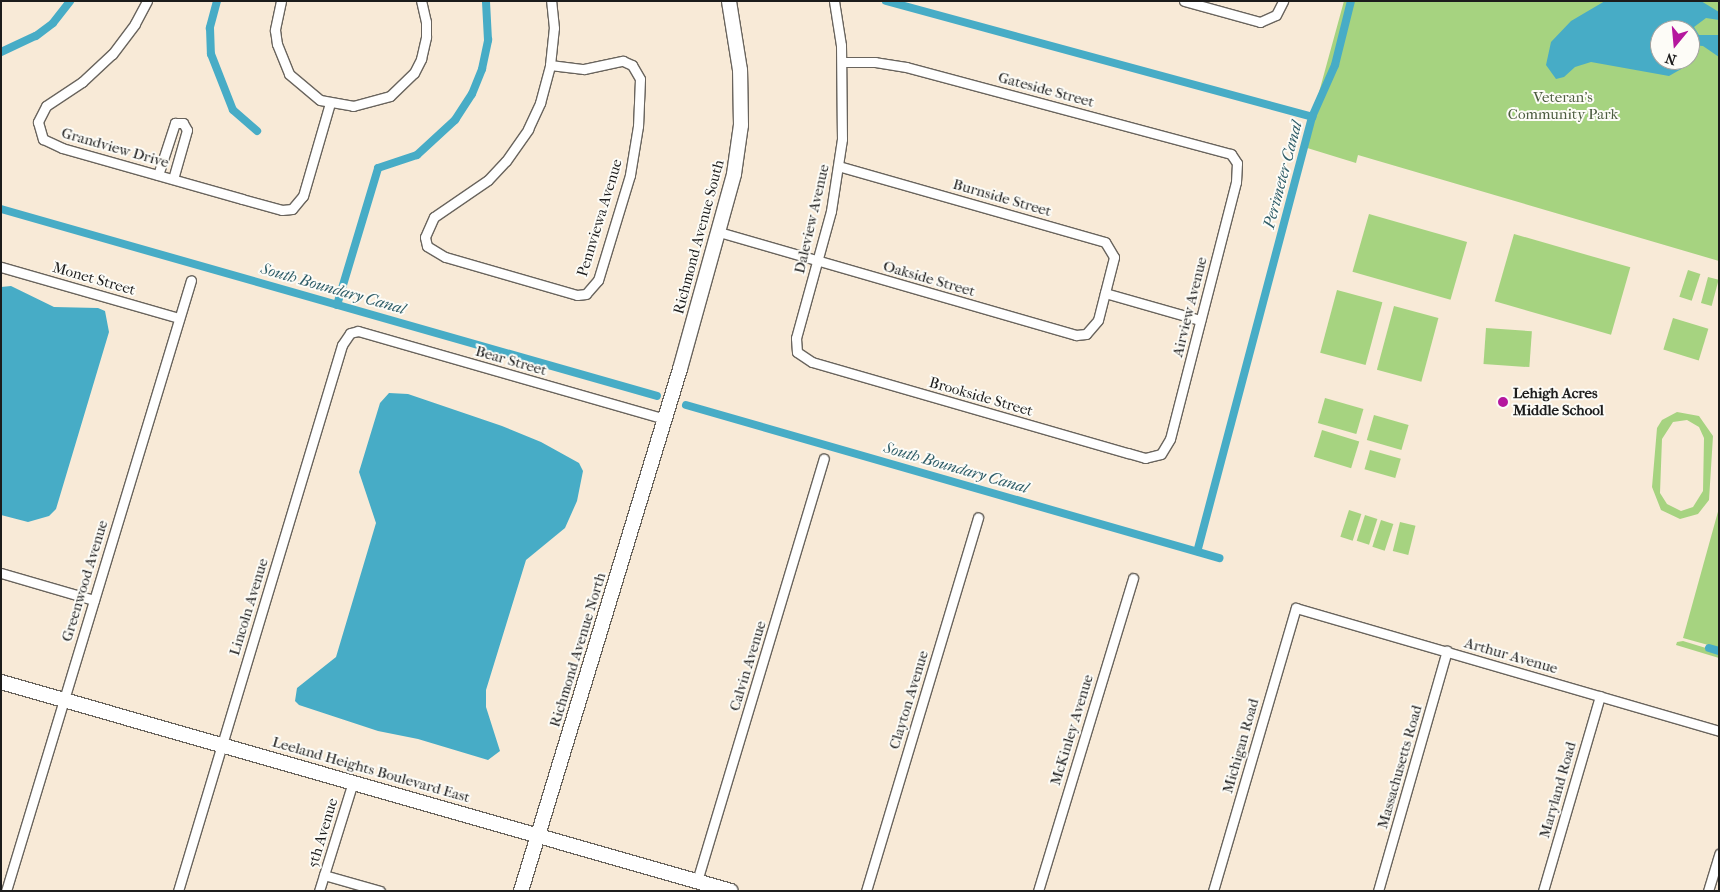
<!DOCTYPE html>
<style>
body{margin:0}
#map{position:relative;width:1720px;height:892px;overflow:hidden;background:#f8ead7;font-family:"IM FELL French Canon",serif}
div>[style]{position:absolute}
.green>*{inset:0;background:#a6d380;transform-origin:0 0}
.water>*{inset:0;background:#47acc6}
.canal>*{height:8px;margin:-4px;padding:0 4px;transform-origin:4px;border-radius:4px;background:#47acc6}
.roads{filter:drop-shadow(1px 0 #69645d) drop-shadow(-1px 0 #69645d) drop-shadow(0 1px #69645d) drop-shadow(0 -1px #69645d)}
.street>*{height:9px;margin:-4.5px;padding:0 4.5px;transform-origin:4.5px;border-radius:4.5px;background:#fff}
.secondary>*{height:14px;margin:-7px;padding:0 7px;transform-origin:7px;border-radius:7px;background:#fff}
.dots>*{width:14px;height:14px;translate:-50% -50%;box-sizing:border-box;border:2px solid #fdfcf7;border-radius:50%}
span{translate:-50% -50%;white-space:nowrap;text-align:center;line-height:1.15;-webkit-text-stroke:4px #fdfcf7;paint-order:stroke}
.street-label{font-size:15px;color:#1c1c1c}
.park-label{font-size:15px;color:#4c5c3f}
.poi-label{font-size:15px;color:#1c1c1c;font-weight:700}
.left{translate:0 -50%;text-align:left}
.water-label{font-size:16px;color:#2f5d68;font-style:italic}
.frame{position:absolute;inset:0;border:2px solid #1c1c1c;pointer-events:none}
.north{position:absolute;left:1650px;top:20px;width:50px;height:50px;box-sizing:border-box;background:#fdfcf7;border:1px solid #a3a29f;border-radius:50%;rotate:197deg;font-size:14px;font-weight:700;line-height:20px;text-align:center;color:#1c1c1c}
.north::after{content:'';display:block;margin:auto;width:18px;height:22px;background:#b5179e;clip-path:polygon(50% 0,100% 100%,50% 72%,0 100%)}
</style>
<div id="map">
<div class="green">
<i style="clip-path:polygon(evenodd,1344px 1px,1719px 1px,1719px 261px,1358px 155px,1356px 163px,1304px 147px,1344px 1px,1660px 30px,1690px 30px,1690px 60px,1660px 60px,1660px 30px)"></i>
<i style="left:1369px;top:214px;width:102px;height:60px;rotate:16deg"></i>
<i style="left:1514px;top:234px;width:121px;height:70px;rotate:16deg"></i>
<i style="left:1688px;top:270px;width:13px;height:28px;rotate:18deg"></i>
<i style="left:1708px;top:277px;width:11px;height:27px;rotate:15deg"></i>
<i style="left:1337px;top:290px;width:47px;height:65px;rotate:15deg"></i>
<i style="left:1394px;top:306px;width:46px;height:66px;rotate:15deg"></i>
<i style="left:1673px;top:318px;width:37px;height:33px;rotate:17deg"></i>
<i style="left:1486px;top:328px;width:46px;height:36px;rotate:4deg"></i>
<i style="left:1325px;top:398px;width:40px;height:26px;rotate:16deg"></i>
<i style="clip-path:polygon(evenodd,1677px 412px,1699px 416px,1713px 436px,1709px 500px,1698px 514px,1680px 519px,1661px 510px,1652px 487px,1657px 428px,1662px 420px,1677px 412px,1687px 420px,1699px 427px,1704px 438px,1703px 491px,1693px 507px,1681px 511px,1667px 504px,1660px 493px,1662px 439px,1673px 422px,1687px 420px)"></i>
<i style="left:1374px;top:415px;width:36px;height:26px;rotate:16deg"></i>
<i style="left:1322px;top:430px;width:39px;height:28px;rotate:17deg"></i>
<i style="left:1370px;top:450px;width:32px;height:20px;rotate:16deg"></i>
<i style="clip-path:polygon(1719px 508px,1719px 648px,1683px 638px)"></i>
<i style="left:1349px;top:510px;width:13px;height:28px;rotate:18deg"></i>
<i style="left:1365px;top:515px;width:13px;height:27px;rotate:18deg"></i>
<i style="left:1381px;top:520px;width:13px;height:28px;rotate:18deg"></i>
<i style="left:1400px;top:522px;width:16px;height:30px;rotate:14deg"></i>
<i style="clip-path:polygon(1683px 641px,1719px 652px,1719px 658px,1676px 645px,1677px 642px)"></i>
</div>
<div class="water">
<i style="clip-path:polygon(1605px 1px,1701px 1px,1719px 12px,1719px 20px,1706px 18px,1694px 27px,1699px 35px,1719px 35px,1719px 57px,1703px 46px,1690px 45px,1690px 30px,1660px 30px,1660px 60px,1687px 60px,1683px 68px,1669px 76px,1591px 62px,1575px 67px,1564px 77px,1556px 79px,1546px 65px,1551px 42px,1571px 21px)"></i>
<i style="clip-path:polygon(11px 286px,54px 307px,98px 308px,105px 311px,109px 332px,56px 509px,49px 516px,28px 522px,1px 515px,1px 287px)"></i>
<i style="clip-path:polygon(389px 393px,408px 394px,502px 426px,541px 442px,579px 463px,583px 471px,577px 501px,565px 528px,526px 560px,486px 690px,486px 707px,500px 751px,488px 760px,418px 739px,378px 731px,299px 705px,295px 701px,297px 688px,336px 657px,376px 523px,359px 472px,380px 403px)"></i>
</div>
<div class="canal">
<i style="left:217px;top:1px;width:28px;rotate:105deg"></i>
<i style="left:210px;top:28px;width:26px;rotate:88deg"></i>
<i style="left:211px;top:54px;width:60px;rotate:68.6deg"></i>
<i style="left:233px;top:110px;width:32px;rotate:41deg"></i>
<i style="left:886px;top:1px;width:442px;rotate:15.2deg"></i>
<i style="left:1312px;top:117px;width:449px;rotate:104.8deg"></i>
<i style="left:1px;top:52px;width:38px;rotate:-25deg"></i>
<i style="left:36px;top:36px;width:21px;rotate:-37deg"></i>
<i style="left:53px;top:23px;width:28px;rotate:-52deg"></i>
<i style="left:1312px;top:117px;width:57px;rotate:-66.1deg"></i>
<i style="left:1335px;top:65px;width:66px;rotate:-76deg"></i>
<i style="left:1px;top:209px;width:682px;rotate:15.91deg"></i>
<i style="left:337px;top:305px;width:143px;rotate:-73.3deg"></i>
<i style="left:378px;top:168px;width:41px;rotate:-18.4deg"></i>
<i style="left:417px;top:155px;width:52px;rotate:-42.6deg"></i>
<i style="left:455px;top:120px;width:31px;rotate:-57deg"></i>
<i style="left:472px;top:94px;width:27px;rotate:-68deg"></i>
<i style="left:482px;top:69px;width:30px;rotate:-78deg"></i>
<i style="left:488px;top:40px;width:39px;rotate:-93deg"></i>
<i style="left:686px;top:405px;width:555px;rotate:16.02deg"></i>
<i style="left:1709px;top:648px;width:10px;rotate:17deg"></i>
</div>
<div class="roads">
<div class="street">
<i style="left:147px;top:1px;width:26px;rotate:118deg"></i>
<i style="left:135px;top:24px;width:38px;rotate:127deg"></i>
<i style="left:112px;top:54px;width:41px;rotate:137deg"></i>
<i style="left:82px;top:82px;width:43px;rotate:146.3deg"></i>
<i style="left:46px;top:106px;width:18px;rotate:117deg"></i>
<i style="left:38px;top:122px;width:18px;rotate:74deg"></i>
<i style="left:43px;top:139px;width:21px;rotate:25deg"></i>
<i style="left:62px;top:148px;width:187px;rotate:15.8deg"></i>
<i style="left:242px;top:199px;width:41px;rotate:15.4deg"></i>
<i style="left:282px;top:210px;width:10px;rotate:-6deg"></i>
<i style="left:292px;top:209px;width:17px;rotate:-50deg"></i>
<i style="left:303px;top:196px;width:97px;rotate:-73.8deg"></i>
<i style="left:281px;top:1px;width:30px;rotate:102deg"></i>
<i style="left:275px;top:30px;width:14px;rotate:82deg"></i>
<i style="left:277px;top:44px;width:32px;rotate:68deg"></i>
<i style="left:289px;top:74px;width:40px;rotate:40deg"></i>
<i style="left:320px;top:100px;width:34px;rotate:10deg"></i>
<i style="left:353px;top:106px;width:38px;rotate:-15deg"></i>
<i style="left:390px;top:96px;width:33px;rotate:-44deg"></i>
<i style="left:414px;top:73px;width:16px;rotate:-63deg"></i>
<i style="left:421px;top:59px;width:23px;rotate:-77deg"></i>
<i style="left:426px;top:37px;width:15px;rotate:-90deg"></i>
<i style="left:426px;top:22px;width:22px;rotate:-103deg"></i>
<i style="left:834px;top:1px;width:45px;rotate:81deg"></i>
<i style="left:841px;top:45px;width:94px;rotate:89.4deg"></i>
<i style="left:842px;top:139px;width:73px;rotate:98.7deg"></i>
<i style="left:831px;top:211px;width:132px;rotate:105.4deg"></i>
<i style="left:796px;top:338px;width:14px;rotate:86deg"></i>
<i style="left:797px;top:352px;width:18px;rotate:34deg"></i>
<i style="left:812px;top:362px;width:329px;rotate:16.1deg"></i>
<i style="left:1128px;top:453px;width:18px;rotate:16deg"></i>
<i style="left:1145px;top:458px;width:16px;rotate:-14deg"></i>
<i style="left:1161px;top:454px;width:17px;rotate:-59deg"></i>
<i style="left:1170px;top:439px;width:265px;rotate:-75.6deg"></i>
<i style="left:1236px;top:182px;width:19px;rotate:-87deg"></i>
<i style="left:1237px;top:163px;width:11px;rotate:-124deg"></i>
<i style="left:1231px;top:154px;width:336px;rotate:-165deg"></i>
<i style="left:906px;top:67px;width:31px;rotate:-171deg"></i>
<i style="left:875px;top:62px;width:33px;rotate:180deg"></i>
<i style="left:1184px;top:1px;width:79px;rotate:15.4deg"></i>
<i style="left:1260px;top:22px;width:17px;rotate:-24deg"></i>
<i style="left:1276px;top:15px;width:16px;rotate:-63deg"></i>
<i style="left:550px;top:65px;width:34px;rotate:7deg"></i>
<i style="left:584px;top:69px;width:40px;rotate:-12deg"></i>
<i style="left:623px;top:61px;width:10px;rotate:24deg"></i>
<i style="left:632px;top:65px;width:16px;rotate:60deg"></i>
<i style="left:640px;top:79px;width:47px;rotate:92.4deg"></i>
<i style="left:638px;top:126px;width:50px;rotate:99.3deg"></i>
<i style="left:630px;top:175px;width:110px;rotate:106.9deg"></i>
<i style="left:598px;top:280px;width:18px;rotate:131deg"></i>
<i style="left:586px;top:294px;width:9px;rotate:174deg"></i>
<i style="left:577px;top:295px;width:137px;rotate:-163.9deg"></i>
<i style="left:445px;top:257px;width:21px;rotate:-149deg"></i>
<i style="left:427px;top:246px;width:9px;rotate:-103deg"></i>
<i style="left:425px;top:237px;width:22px;rotate:-66deg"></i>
<i style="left:434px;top:217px;width:65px;rotate:-34.4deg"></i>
<i style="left:488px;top:180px;width:26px;rotate:-47deg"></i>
<i style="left:506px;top:161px;width:39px;rotate:-55deg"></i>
<i style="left:528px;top:129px;width:29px;rotate:-65deg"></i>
<i style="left:540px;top:103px;width:39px;rotate:-75deg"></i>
<i style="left:550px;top:65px;width:37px;rotate:-84deg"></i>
<i style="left:554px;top:28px;width:27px;rotate:-96deg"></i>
<i style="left:158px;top:175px;width:55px;rotate:-71.9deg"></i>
<i style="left:175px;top:123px;width:8px"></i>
<i style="left:183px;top:123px;width:8px;rotate:60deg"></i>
<i style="left:187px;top:130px;width:51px;rotate:105.9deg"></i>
<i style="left:719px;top:232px;width:372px;rotate:16.1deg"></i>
<i style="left:1076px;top:335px;width:10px;rotate:-6deg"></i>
<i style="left:1086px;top:334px;width:18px;rotate:-49deg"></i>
<i style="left:1098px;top:320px;width:65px;rotate:-75.7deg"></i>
<i style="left:1114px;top:257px;width:17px;rotate:-121deg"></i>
<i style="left:1105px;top:242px;width:277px;rotate:-164.1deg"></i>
<i style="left:1px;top:267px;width:185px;rotate:16deg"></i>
<i style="left:1105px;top:293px;width:99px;rotate:15.9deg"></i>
<i style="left:1px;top:573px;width:97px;rotate:16.2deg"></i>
<i style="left:324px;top:875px;width:58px;rotate:15.9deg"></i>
<i style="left:697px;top:881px;width:441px;rotate:-73.3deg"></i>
<i style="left:6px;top:891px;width:638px;rotate:-73.15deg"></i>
<i style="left:178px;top:891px;width:570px;rotate:-73.28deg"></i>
<i style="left:342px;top:345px;width:14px;rotate:-56deg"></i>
<i style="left:350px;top:333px;width:8px;rotate:-14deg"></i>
<i style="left:358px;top:331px;width:319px;rotate:16deg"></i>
<i style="left:319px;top:891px;width:114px;rotate:-72.7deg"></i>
<i style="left:866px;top:891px;width:390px;rotate:-73.3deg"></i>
<i style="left:1038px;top:891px;width:327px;rotate:-73.1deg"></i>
<i style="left:1213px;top:891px;width:295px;rotate:-73.7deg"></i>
<i style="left:1296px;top:608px;width:441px;rotate:16.2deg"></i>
<i style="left:1378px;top:891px;width:250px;rotate:-74deg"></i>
<i style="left:1543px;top:891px;width:203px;rotate:-73.7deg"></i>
<i style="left:1708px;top:891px;width:39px;rotate:-73deg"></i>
</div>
<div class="secondary">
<i style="left:1px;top:682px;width:759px;rotate:15.98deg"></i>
<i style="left:521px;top:891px;width:546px;rotate:-73.06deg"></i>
<i style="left:680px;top:369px;width:202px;rotate:-74.5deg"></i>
<i style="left:734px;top:174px;width:49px;rotate:-81.9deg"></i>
<i style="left:741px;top:125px;width:55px;rotate:-91deg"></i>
<i style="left:740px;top:70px;width:70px;rotate:-99.1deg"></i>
</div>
</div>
<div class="dots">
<i style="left:1503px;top:402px;background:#b5179e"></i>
</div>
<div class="street-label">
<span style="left:1046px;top:90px;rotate:15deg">Gateside Street</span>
<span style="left:115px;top:148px;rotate:16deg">Grandview Drive</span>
<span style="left:1002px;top:198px;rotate:16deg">Burnside Street</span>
<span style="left:600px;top:218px;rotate:-73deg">Pennviewa Avenue</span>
<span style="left:812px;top:219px;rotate:-77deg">Daleview Avenue</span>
<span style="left:699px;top:237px;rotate:-75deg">Richmond Avenue South</span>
<span style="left:94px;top:279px;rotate:16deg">Monet Street</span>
<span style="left:929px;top:279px;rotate:16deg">Oakside Street</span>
<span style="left:1190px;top:307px;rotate:-76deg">Airview Avenue</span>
<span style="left:511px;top:361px;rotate:16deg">Bear Street</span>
<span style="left:981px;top:397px;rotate:16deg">Brookside Street</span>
<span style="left:85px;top:581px;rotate:-73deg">Greenwood Avenue</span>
<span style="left:249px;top:607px;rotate:-73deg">Lincoln Avenue</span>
<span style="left:578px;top:650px;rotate:-73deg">Richmond Avenue North</span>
<span style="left:1511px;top:656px;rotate:16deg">Arthur Avenue</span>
<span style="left:748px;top:666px;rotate:-73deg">Calvin Avenue</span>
<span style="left:909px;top:700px;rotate:-73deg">Clayton Avenue</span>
<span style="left:1072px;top:730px;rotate:-73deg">McKinley Avenue</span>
<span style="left:1241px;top:746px;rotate:-74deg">Michigan Road</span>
<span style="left:1400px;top:767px;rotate:-74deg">Massachusetts Road</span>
<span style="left:371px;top:770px;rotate:16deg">Leeland Heights Boulevard East</span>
<span style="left:1558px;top:790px;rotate:-74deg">Maryland Road</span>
<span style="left:323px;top:833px;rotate:-73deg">5th Avenue</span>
</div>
<div class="park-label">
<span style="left:1563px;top:106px">Veteran's<br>Community Park</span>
</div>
<div class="poi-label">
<span class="left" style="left:1513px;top:402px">Lehigh Acres<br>Middle School</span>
</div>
<div class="water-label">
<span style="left:1283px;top:175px;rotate:-75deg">Perimeter Canal</span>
<span style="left:333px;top:289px;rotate:16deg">South Boundary Canal</span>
<span style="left:956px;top:468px;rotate:16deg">South Boundary Canal</span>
</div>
<div class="frame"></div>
<div class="north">N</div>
</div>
